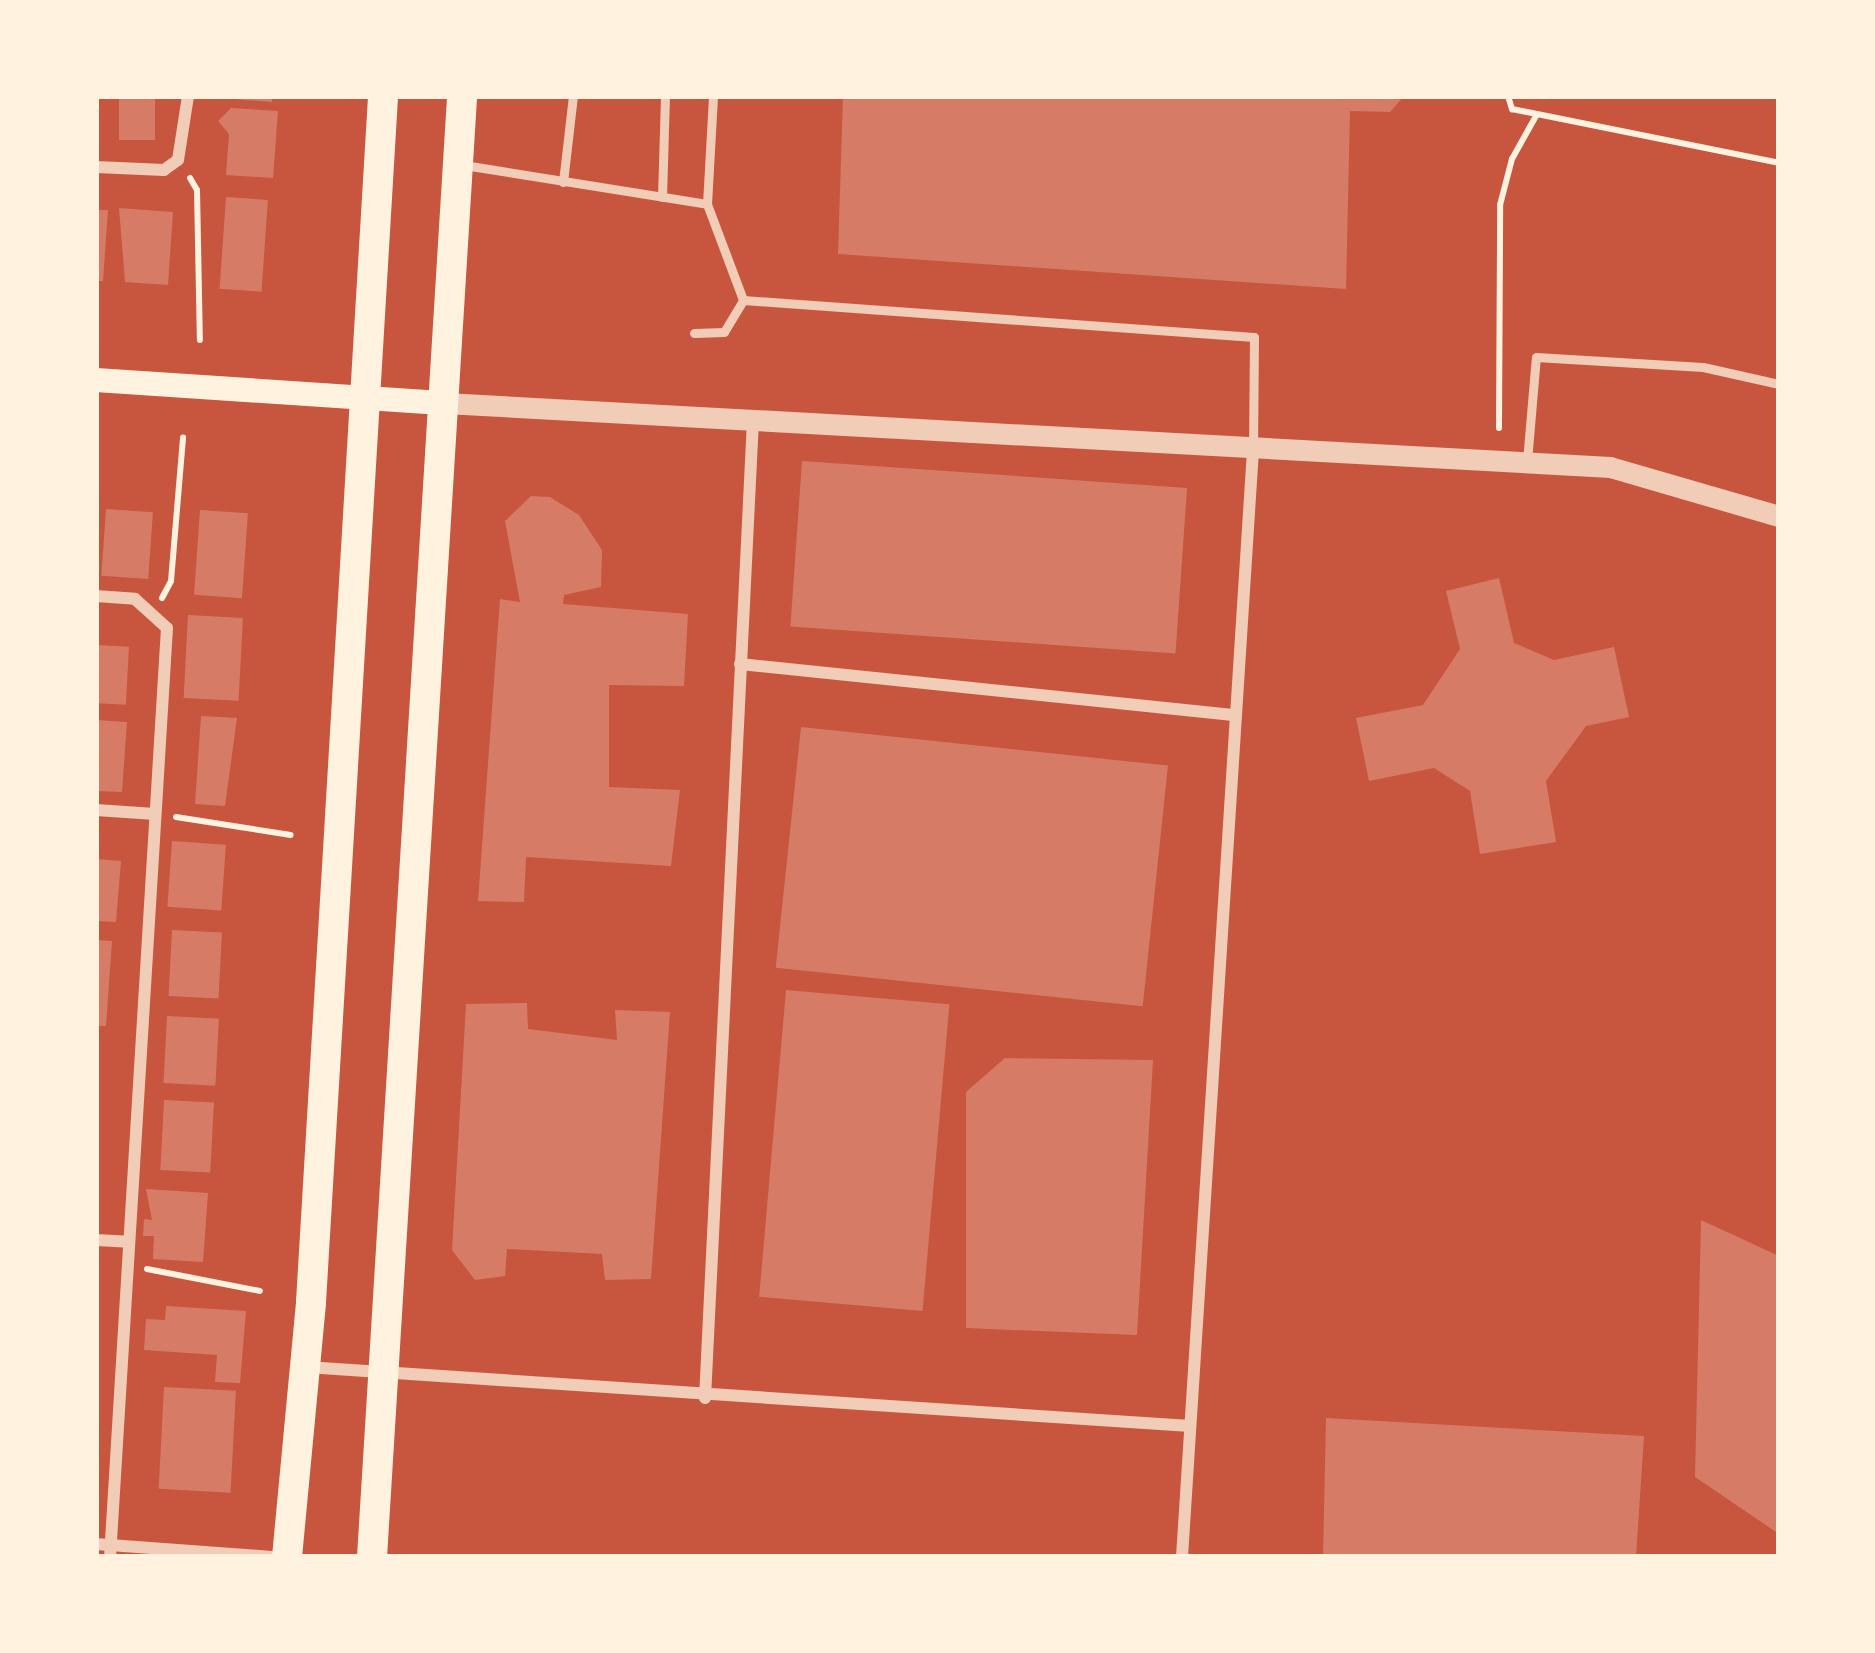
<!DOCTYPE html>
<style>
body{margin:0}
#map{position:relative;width:1875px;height:1653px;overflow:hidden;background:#c8553d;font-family:"Noto Sans",sans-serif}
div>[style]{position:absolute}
.building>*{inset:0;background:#d67c66;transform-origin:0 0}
.path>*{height:6px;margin:-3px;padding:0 3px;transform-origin:3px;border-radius:3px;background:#fff3e0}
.service>*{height:9px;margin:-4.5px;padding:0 4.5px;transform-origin:4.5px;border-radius:4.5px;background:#f1ccb7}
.minor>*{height:12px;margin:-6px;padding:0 6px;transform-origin:6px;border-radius:6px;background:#f1ccb7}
.tertiary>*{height:21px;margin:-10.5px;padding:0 10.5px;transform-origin:10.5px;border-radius:10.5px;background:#f1ccb7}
.secondary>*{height:24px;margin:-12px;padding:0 12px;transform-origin:12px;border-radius:12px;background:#fff3e0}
.primary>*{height:30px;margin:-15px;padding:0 15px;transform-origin:15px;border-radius:15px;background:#fff3e0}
span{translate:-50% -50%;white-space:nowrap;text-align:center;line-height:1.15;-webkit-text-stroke:12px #fff3e0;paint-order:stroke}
.frame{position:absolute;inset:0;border:99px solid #fff3e0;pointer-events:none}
</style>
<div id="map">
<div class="building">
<i style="left:119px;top:96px;width:36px;height:44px"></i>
<i style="clip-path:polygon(234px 96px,272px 96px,272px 102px,234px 99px)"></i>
<i style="clip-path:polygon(843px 96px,1404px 96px,1390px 112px,1350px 111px,1346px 289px,838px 254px)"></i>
<i style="clip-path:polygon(231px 108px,278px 111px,273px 178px,226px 175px,229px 134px,218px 121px)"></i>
<i style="left:226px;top:197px;width:42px;height:92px;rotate:4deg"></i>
<i style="clip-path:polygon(119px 208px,173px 212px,168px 285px,125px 282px)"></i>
<i style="clip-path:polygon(96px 210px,108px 210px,103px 281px,96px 281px)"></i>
<i style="left:802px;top:461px;width:386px;height:166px;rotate:4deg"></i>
<i style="clip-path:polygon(531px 496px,550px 497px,579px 515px,602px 550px,601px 587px,564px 595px,563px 604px,688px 614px,684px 686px,609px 685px,609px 787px,680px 790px,671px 866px,526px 857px,524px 902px,478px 901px,500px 599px,520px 602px,505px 521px)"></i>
<i style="left:106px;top:509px;width:47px;height:67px;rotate:4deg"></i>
<i style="left:200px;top:510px;width:48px;height:85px;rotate:4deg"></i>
<i style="clip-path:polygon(1499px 578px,1514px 643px,1554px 660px,1614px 647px,1629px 717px,1586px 726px,1546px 781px,1556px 842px,1480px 854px,1470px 791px,1434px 768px,1369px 781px,1356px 718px,1423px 705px,1460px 649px,1446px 591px)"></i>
<i style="left:188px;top:615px;width:55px;height:83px;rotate:3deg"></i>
<i style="left:96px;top:645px;width:33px;height:58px;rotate:3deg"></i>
<i style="clip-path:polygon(201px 716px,237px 718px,225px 806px,195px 804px)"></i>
<i style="clip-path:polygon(96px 720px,127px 722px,122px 792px,96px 791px)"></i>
<i style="left:801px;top:727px;width:369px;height:242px;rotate:6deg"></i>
<i style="left:172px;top:841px;width:54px;height:66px;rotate:4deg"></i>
<i style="clip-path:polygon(96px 859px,121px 861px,116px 922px,96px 921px)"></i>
<i style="left:172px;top:930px;width:50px;height:66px;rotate:3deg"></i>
<i style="clip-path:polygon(96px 940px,112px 941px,106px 1026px,96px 1026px)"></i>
<i style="left:786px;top:990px;width:164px;height:308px;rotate:5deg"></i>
<i style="clip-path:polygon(527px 1003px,528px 1029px,617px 1040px,615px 1010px,670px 1012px,651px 1279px,605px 1280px,602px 1254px,507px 1249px,505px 1276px,475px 1280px,452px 1250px,466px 1004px)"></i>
<i style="left:167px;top:1016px;width:52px;height:67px;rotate:3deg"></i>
<i style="clip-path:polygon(1005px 1058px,1153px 1060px,1137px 1335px,966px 1328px,966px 1092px)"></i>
<i style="left:164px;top:1100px;width:50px;height:70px;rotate:3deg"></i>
<i style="clip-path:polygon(146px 1189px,208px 1193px,203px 1262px,153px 1259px,154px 1236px,143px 1236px,144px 1219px,152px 1220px)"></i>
<i style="clip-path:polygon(1701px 1220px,1779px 1256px,1779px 1534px,1695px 1477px)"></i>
<i style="clip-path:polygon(166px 1306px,246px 1311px,240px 1383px,215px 1382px,217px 1355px,144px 1350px,146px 1319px,165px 1320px)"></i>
<i style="left:164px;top:1387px;width:72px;height:102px;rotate:3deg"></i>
<i style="clip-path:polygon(1326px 1418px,1644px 1436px,1636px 1557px,1323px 1557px)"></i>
</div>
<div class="path">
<i style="left:1508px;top:96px;width:14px;rotate:73deg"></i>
<i style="left:1512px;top:109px;width:272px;rotate:11.4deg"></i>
<i style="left:190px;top:178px;width:14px;rotate:60deg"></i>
<i style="left:197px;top:190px;width:150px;rotate:88.9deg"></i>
<i style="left:1499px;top:428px;width:223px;rotate:-89.7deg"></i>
<i style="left:1500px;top:205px;width:48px;rotate:-75.4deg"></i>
<i style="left:1512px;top:159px;width:51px;rotate:-60.9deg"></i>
<i style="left:162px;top:598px;width:19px;rotate:-62deg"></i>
<i style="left:171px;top:581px;width:144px;rotate:-85.2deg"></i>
<i style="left:176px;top:817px;width:116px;rotate:8.9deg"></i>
<i style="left:147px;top:1269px;width:115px;rotate:11deg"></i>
</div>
<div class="service">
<i style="left:464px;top:165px;width:246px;rotate:9.1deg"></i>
<i style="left:707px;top:204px;width:108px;rotate:-86.8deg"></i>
<i style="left:563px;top:182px;width:87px;rotate:-83.4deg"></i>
<i style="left:662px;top:197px;width:101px;rotate:-88.3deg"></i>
<i style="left:707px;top:204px;width:103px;rotate:69.4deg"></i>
<i style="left:743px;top:300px;width:512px;rotate:4.14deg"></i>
<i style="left:1254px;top:337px;width:112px;rotate:90.5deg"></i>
<i style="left:694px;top:333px;width:30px;rotate:-2deg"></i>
<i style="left:724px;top:332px;width:37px;rotate:-59deg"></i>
<i style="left:1527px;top:461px;width:104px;rotate:-85.1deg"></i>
<i style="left:1536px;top:357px;width:167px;rotate:3.4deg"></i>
<i style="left:1703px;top:367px;width:78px;rotate:12.6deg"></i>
</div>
<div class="minor">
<i style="left:96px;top:167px;width:68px;rotate:2.5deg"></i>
<i style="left:164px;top:170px;width:17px;rotate:-36deg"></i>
<i style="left:178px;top:160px;width:65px;rotate:-81.1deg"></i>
<i style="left:96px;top:596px;width:39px;rotate:4deg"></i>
<i style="left:135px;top:599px;width:43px;rotate:42.2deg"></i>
<i style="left:167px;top:628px;width:931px;rotate:93.51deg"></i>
<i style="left:740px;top:664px;width:498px;rotate:5.9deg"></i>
<i style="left:96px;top:810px;width:59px;rotate:3.9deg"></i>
<i style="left:96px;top:1240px;width:33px;rotate:3deg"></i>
<i style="left:306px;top:1367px;width:886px;rotate:3.82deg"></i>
<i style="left:705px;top:1398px;width:980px;rotate:-87.19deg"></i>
<i style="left:96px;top:1544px;width:176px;rotate:4.2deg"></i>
<i style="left:1182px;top:1557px;width:1110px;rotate:-86.33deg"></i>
</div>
<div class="tertiary">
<i style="left:445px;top:403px;width:1167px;rotate:3.14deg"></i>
<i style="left:1610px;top:467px;width:176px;rotate:16.2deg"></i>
</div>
<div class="secondary">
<i style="left:96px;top:380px;width:350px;rotate:3.8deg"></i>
</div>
<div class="primary">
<i style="left:287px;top:1557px;width:256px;rotate:-84.6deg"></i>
<i style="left:311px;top:1302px;width:1208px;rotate:-86.58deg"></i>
<i style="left:372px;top:1557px;width:1464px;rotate:-86.47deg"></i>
</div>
<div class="frame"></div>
</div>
